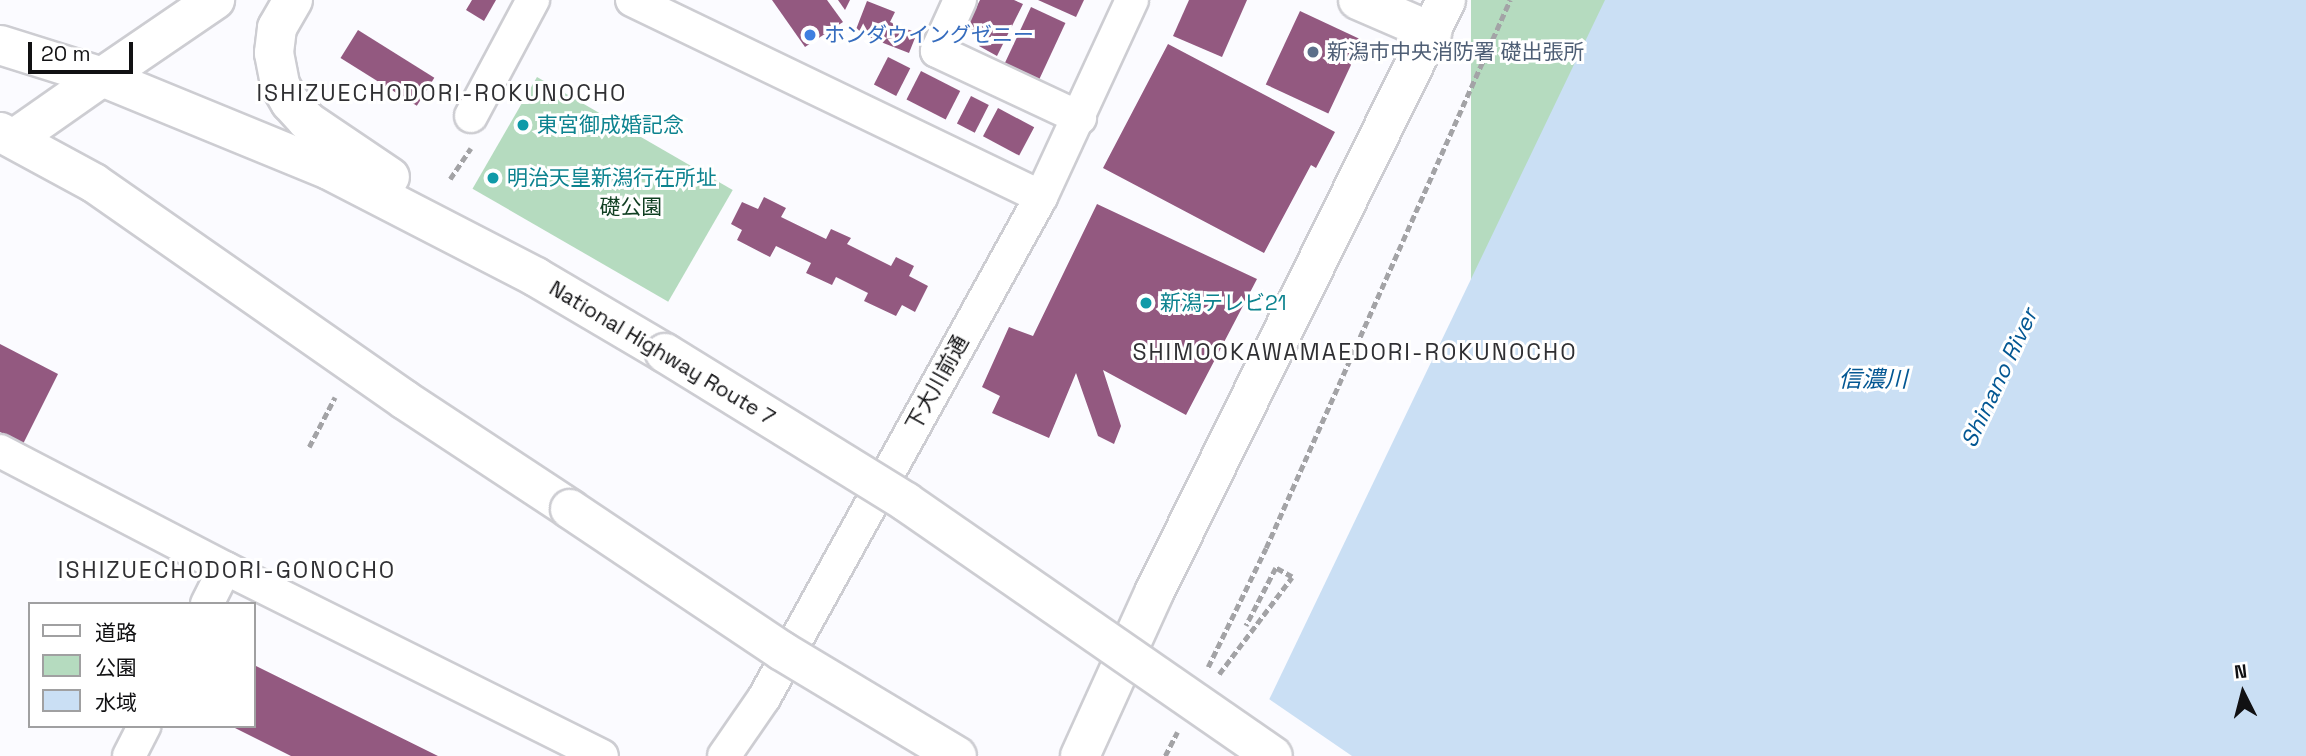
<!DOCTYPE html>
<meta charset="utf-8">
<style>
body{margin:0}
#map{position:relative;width:2306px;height:756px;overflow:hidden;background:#fbfbff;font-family:"Space Grotesk","Noto Sans JP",sans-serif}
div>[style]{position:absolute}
.green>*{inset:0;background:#b5dbbf;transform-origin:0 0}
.water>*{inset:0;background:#cadff4}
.pier>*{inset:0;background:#fbfbff}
.building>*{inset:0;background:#935980;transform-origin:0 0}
.path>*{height:4.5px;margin-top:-2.25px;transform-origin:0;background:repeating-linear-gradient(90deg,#a3a3a6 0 7px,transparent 0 10.5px)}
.roads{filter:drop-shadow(2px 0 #cdcdd2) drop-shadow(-2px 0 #cdcdd2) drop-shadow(0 2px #cdcdd2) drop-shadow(0 -2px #cdcdd2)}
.minor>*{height:32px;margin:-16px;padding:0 16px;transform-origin:16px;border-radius:16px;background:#fff}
.tertiary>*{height:38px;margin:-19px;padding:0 19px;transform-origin:19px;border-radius:19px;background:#fff}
.trunk>*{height:38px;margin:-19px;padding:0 19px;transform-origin:19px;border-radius:19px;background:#fff}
.bridges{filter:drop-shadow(2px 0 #cdcdd2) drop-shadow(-2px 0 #cdcdd2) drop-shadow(0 2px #cdcdd2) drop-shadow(0 -2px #cdcdd2)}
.trunk-bridge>*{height:38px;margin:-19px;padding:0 19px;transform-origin:19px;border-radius:19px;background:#fff}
.dots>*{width:19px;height:19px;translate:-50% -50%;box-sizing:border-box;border:4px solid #fff;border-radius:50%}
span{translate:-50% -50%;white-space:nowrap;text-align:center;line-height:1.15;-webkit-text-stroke:6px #fff;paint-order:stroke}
.shop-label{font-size:21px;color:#366cbe}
.left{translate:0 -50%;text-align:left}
.service-label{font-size:21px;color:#4e5e75}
.culture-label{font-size:21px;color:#0d838f}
.park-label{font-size:21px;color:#103f22}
.street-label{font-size:21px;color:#111113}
.neighbourhood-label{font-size:23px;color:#303033;letter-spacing:2px}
.water-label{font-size:23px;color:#035793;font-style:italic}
.legend{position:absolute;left:28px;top:602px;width:228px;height:126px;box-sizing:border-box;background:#fff;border:2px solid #a0a0a1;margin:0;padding:9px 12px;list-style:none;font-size:21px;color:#111113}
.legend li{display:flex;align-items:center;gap:14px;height:35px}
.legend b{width:35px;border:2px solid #a0a0a1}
.north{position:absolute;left:2208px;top:658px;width:70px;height:70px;-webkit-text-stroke:5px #fff;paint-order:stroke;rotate:354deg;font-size:19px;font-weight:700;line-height:28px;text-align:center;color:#111113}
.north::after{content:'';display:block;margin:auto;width:24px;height:32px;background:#111113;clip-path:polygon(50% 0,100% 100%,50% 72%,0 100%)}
.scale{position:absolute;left:28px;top:42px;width:105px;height:32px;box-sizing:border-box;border:4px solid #111113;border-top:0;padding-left:9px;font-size:21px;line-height:24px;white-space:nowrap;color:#111113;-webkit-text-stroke:5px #fff;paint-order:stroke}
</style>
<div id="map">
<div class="green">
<i style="left:1471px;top:0;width:134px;height:839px"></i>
<i style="left:537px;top:77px;width:226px;height:129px;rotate:30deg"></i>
</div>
<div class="water">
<i style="clip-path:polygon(1605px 0,2306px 0,2306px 756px,1242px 756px)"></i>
</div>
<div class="pier">
<i style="clip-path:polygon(1266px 697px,1352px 756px,1239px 756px)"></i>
</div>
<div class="building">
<i style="clip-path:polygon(472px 0,496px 0,484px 21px,466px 10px)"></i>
<i style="clip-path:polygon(772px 0,827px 0,843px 22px,805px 47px)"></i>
<i style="clip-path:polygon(838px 0,850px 0,845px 10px)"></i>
<i style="clip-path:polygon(980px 0,1014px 0,1023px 4px,997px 56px,979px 46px,984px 37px,966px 28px)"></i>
<i style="clip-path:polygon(1038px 0,1084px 0,1076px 17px)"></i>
<i style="clip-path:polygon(1189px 0,1247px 0,1222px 57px,1173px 36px)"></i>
<i style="clip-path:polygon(867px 1px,895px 12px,890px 22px,917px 33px,909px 53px,855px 32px)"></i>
<i style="left:1031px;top:7px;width:38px;height:66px;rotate:25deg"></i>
<i style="left:1300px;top:11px;width:69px;height:81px;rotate:25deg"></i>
<i style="left:358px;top:30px;width:90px;height:33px;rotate:32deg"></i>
<i style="clip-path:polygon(1168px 44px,1335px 132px,1316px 168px,1311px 165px,1264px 253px,1103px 168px)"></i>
<i style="left:888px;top:57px;width:25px;height:31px;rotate:27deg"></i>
<i style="left:921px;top:71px;width:44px;height:32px;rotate:27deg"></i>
<i style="left:971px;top:96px;width:20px;height:31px;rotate:27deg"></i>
<i style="left:998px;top:108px;width:41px;height:32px;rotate:28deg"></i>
<i style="clip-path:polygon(764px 197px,786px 208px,781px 217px,826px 239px,831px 229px,851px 238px,847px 244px,891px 266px,896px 257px,914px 266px,909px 276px,928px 286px,915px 312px,902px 305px,896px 316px,864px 301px,868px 293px,836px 277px,832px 285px,806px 273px,811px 263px,776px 246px,770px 257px,737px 240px,742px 230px,731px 224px,742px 202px,758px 209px)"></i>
<i style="clip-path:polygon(1097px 204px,1257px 279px,1186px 415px,1103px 370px,1121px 426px,1114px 444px,1098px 436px,1076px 373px,1049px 438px,992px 413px,1000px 396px,982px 387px,1009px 327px,1033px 336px)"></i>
<i style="clip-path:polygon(0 344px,58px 374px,23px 444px,0 432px)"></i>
<i style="clip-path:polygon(254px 665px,438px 756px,291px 756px,231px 726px,254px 726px)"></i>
</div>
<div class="path">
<i style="left:450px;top:179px;width:37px;rotate:-56deg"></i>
<i style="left:309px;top:447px;width:56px;rotate:-62.5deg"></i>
<i style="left:1208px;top:667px;width:132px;rotate:-64deg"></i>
<i style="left:1266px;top:548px;width:600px;rotate:-66deg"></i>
<i style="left:1219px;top:674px;width:121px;rotate:-53deg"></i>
<i style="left:1292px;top:577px;width:18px;rotate:-151deg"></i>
<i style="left:1276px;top:568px;width:65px;rotate:117.3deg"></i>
<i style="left:1165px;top:756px;width:27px;rotate:-63deg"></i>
</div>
<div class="roads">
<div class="minor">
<i style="left:632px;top:0;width:454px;rotate:25.7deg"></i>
<i style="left:960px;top:0;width:56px;rotate:114.3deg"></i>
<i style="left:937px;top:51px;width:158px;rotate:25.1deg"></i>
<i style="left:471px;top:116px;width:132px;rotate:-61.9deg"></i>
<i style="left:0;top:451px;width:254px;rotate:27.5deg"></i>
<i style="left:225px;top:568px;width:421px;rotate:26.5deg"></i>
<i style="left:207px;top:604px;width:40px;rotate:-63.4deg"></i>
<i style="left:129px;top:756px;width:34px;rotate:-63deg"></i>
<i style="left:724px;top:756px;width:70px;rotate:-55.4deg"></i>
<i style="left:764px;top:698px;width:572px;rotate:-61.06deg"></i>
<i style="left:1041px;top:197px;width:217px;rotate:-65.2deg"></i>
</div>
<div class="tertiary">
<i style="left:1358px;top:0;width:81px;rotate:23.4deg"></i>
<i style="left:102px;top:77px;width:137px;rotate:-34.3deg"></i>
<i style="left:1080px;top:756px;width:179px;rotate:-65.6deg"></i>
<i style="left:1154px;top:593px;width:661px;rotate:-63.78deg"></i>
</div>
<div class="trunk">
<i style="left:293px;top:0;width:32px;rotate:120deg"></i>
<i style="left:277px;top:28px;width:25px;rotate:97deg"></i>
<i style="left:274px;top:53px;width:33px;rotate:79deg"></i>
<i style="left:280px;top:85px;width:20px;rotate:60deg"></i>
<i style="left:290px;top:102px;width:25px;rotate:48deg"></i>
<i style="left:307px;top:121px;width:100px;rotate:34deg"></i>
<i style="left:0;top:45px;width:107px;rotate:17.4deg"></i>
<i style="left:102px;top:77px;width:245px;rotate:22.3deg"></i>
<i style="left:329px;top:170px;width:233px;rotate:27.3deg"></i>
<i style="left:536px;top:277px;width:150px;rotate:30.5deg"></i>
<i style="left:0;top:132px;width:107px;rotate:28.5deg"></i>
<i style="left:94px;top:183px;width:379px;rotate:34.9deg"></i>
<i style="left:405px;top:400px;width:198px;rotate:33.4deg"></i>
<i style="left:15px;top:138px;width:106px;rotate:-35deg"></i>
</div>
</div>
<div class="bridges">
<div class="trunk-bridge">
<i style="left:665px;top:353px;width:283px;rotate:31.7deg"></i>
<i style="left:906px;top:502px;width:446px;rotate:34.7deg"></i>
<i style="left:570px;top:509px;width:255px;rotate:33.8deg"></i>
<i style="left:782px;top:651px;width:204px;rotate:31deg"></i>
</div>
</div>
<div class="dots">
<i style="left:810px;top:35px;background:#3f7fe0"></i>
<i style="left:1313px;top:52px;background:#5c6f8a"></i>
<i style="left:523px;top:125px;background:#0f9aa8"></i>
<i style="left:493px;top:178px;background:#0f9aa8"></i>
<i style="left:1146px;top:303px;background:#0f9aa8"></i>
</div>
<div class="shop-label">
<span class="left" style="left:824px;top:35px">ホンダウイングゼニー</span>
</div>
<div class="service-label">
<span class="left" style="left:1327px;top:52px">新潟市中央消防署 礎出張所</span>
</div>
<div class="culture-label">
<span class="left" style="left:537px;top:125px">東宮御成婚記念</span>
<span class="left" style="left:507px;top:178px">明治天皇新潟行在所址</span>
<span class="left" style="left:1160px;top:303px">新潟テレビ21</span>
</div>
<div class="park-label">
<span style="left:631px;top:207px">礎公園</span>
</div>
<div class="street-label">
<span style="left:662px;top:353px;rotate:31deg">National Highway Route 7</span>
<span style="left:937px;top:383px;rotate:-61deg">下大川前通</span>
</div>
<div class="neighbourhood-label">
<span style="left:442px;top:93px">ISHIZUECHODORI-ROKUNOCHO</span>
<span style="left:1355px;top:352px">SHIMOOKAWAMAEDORI-ROKUNOCHO</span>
<span style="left:227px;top:570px">ISHIZUECHODORI-GONOCHO</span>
</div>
<div class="water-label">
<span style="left:1999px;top:378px;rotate:-65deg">Shinano River</span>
<span style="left:1873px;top:379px">信濃川</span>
</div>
<ul class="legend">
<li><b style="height:9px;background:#fff"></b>道路</li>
<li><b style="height:19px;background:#b5dbbf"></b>公園</li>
<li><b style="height:19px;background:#cadff4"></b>水域</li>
</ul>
<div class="north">N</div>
<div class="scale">20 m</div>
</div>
